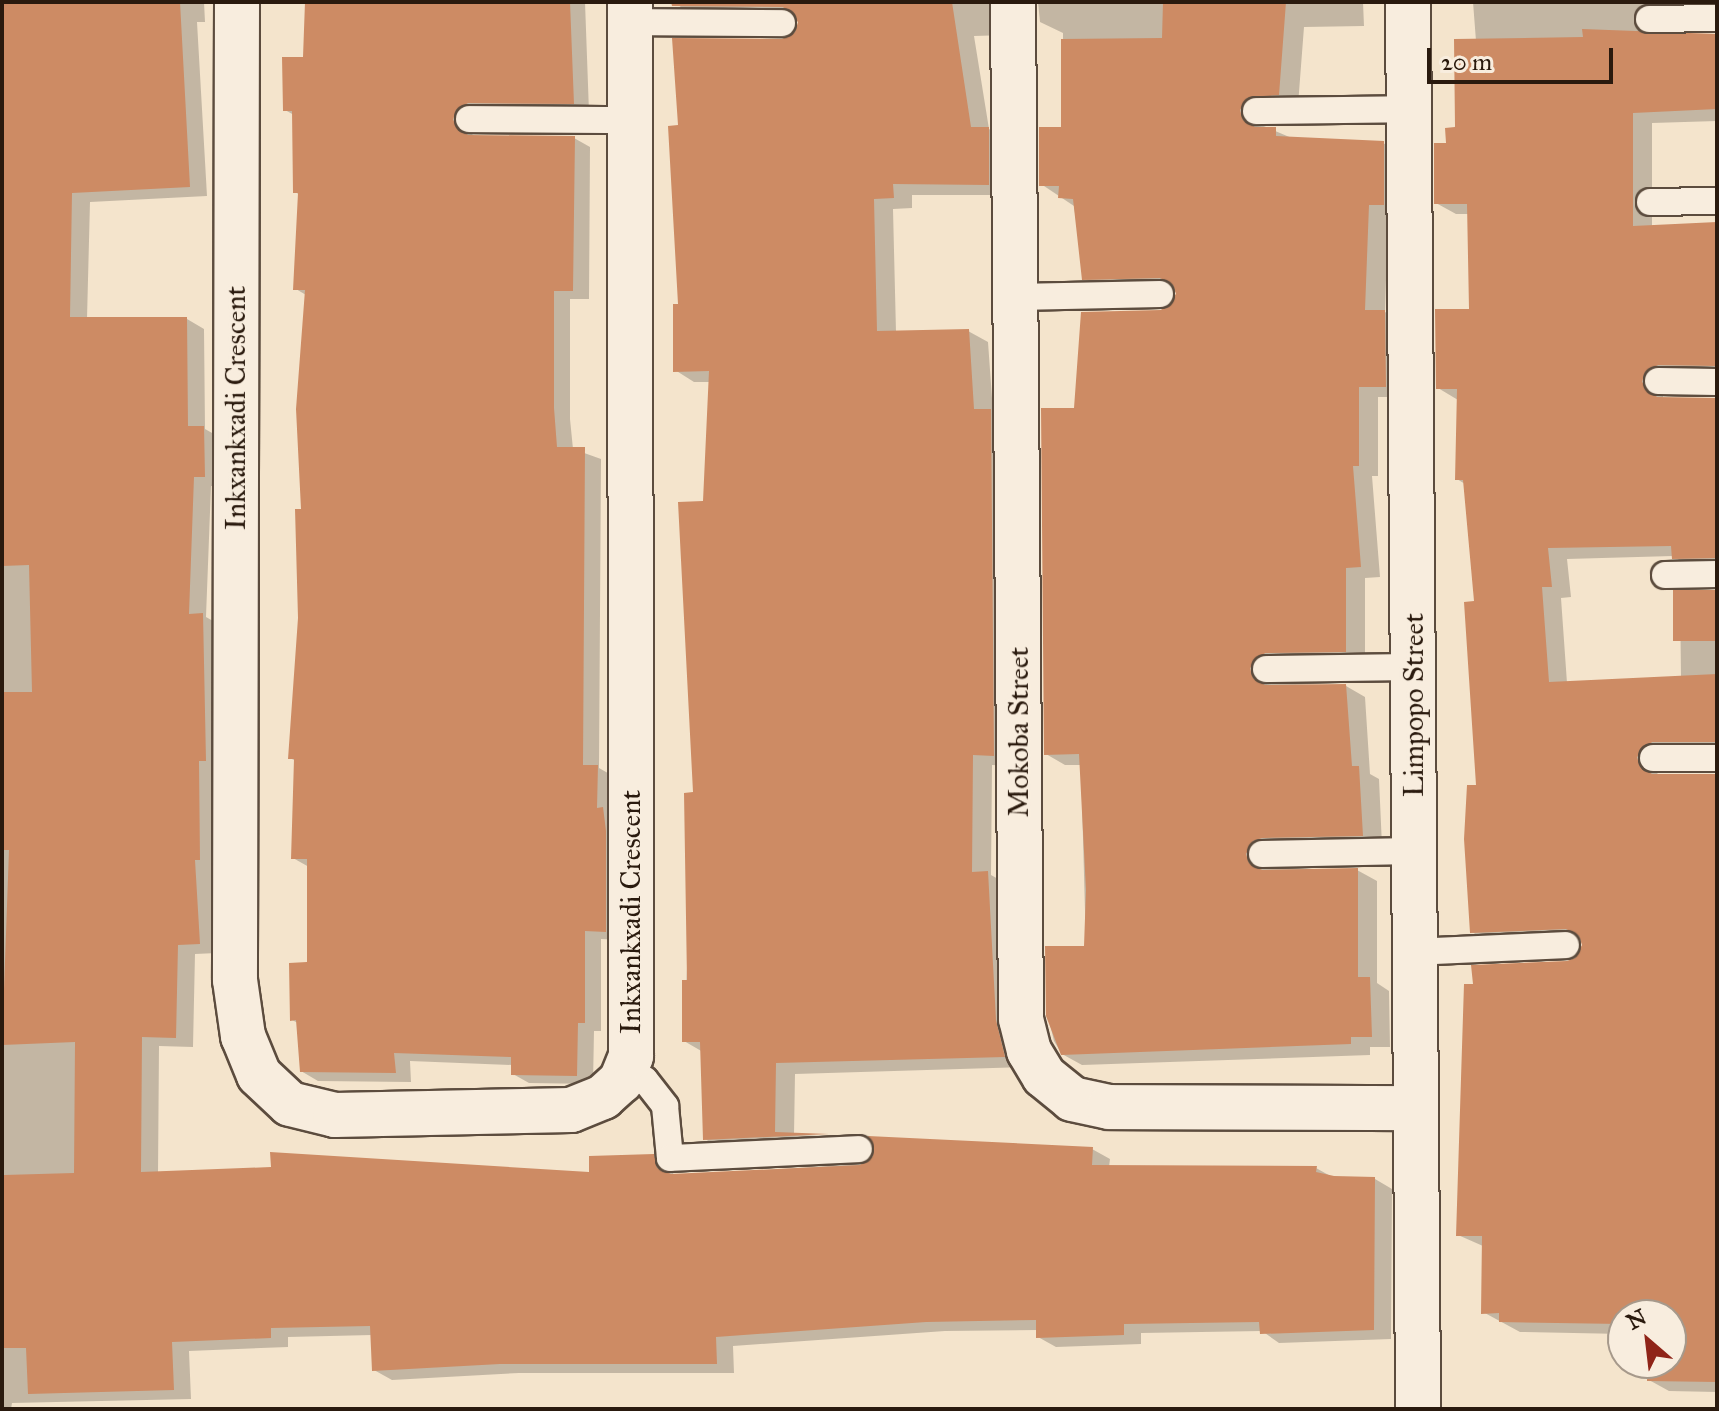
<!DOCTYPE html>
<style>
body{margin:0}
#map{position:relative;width:1719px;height:1411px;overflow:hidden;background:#f4e4cc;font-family:"IM FELL Great Primer",serif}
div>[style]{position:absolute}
.shadow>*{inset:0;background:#0003}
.building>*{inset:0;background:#cd8b64;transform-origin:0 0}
.roads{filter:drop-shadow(2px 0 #5c4c3e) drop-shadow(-2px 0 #5c4c3e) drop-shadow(0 2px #5c4c3e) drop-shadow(0 -2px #5c4c3e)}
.service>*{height:26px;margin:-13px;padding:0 13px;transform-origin:13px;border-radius:13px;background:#f8edde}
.minor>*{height:44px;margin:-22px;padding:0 22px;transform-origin:22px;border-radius:22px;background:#f8edde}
span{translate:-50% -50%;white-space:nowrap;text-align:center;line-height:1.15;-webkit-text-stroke:6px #f8edde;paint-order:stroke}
.street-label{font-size:28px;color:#2a1a0e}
.frame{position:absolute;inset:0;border:4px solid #2a1a0e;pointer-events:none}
.north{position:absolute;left:1607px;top:1299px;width:80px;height:80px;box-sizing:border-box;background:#f8edde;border:2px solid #a6998b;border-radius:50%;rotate:332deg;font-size:22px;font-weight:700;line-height:32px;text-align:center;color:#2a1a0e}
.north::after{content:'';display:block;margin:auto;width:28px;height:36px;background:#8f2418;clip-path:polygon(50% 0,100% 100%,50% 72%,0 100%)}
.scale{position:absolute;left:1427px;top:48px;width:186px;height:36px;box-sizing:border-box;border:4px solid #2a1a0e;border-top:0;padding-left:10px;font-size:24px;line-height:28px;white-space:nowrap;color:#2a1a0e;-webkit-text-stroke:6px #f8edde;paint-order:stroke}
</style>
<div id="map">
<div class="shadow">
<i style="clip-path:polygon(2px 2px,204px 2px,205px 22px,197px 22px,207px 196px,90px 202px,87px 319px,187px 319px,204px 329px,205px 429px,221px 438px,222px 486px,211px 486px,206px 617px,220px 625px,217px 869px,212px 869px,217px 953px,195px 954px,193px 1047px,159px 1046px,158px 1174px,591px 1174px,653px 1156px,671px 1166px,674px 1176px,1092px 1149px,1110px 1159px,1109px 1167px,1316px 1168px,1334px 1178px,1375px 1179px,1392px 1189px,1391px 1339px,1279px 1343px,1262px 1331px,1141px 1333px,1141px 1344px,1056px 1347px,1038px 1337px,1038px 1330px,945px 1331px,733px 1346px,734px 1373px,519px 1373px,392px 1380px,374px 1370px,372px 1335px,288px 1337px,288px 1347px,189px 1351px,191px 1399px,12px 1403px,11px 1409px,2px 1409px,2px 1281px,7px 1281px,6px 1177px,2px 1177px)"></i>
<i style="clip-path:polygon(307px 2px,585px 2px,589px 112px,469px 131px,475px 137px,574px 138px,590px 147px,589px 299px,570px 299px,570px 419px,573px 449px,601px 459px,599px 768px,613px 776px,622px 940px,601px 939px,601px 1031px,594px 1031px,593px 1084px,529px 1083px,513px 1074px,513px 1065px,410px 1061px,411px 1082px,318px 1081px,301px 1071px,298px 1023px,292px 1020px,309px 964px,309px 867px,293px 858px,296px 761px,290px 758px,300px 618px,306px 295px,296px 289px,300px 195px,295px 192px,294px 115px,285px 110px,305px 59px)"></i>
<i style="clip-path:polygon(674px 2px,1010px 2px,1007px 35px,974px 36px,989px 129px,1008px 141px,1008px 195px,912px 195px,912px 208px,893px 209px,896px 332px,968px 331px,988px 342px,993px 412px,1010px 422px,1013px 766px,992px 765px,991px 875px,1007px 884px,1023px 1067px,795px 1074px,794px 1135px,828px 1136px,843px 1145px,725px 1151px,705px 1139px,703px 1052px,684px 1041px,711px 382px,694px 382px,675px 370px,680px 306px,680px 127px,797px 33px,800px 22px,797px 17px,693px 16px)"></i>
<i style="clip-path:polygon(1038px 2px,1363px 2px,1364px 26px,1304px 27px,1298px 105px,1268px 107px,1259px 124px,1294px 139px,1383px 143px,1403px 154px,1388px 216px,1385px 312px,1404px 323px,1405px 397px,1378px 397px,1378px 476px,1372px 476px,1380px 577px,1365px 578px,1365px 662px,1272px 671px,1269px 683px,1346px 686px,1365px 697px,1370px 774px,1379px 779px,1382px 846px,1268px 857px,1265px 868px,1357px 870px,1377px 881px,1377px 983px,1389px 991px,1390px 1047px,1370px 1047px,1370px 1055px,1082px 1065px,1062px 1054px,1054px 1041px,1048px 1016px,1086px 948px,1081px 765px,1065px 765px,1046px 754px,1075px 410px,1178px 292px,1104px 290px,1084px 278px,1074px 206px,1041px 184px,1063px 129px,1063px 33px,1040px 22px)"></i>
<i style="clip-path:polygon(1473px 2px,1717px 2px,1717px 14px,1652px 33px,1717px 36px,1717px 121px,1652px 123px,1652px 227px,1717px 224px,1717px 376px,1663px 385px,1663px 399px,1717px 398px,1717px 569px,1693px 569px,1673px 556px,1567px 559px,1571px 597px,1561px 598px,1567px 683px,1681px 678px,1680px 593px,1717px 590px,1717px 752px,1659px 760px,1656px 772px,1660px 776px,1717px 776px,1717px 1392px,1669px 1391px,1649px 1380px,1649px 1363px,1671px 1363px,1671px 1315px,1623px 1315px,1623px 1334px,1520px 1332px,1483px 1312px,1483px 1246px,1458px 1235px,1567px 963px,1577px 960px,1584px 945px,1582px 939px,1491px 944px,1472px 932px,1478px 787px,1476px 603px,1465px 484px,1457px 479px,1458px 400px,1438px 388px,1471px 311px,1469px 214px,1456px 214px,1436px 203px,1476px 41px)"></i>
</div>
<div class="building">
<i style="clip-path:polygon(2px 2px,180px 2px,190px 187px,72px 193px,70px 317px,187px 317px,188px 426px,204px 426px,205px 477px,194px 477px,189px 614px,203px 613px,206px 761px,199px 761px,200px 860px,195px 860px,200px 944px,178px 945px,176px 1038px,142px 1037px,141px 1172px,271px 1167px,270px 1152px,589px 1172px,589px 1156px,654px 1154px,657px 1168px,671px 1174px,860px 1165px,873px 1156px,868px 1136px,1093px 1147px,1092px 1165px,1317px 1166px,1316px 1172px,1334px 1176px,1375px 1177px,1374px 1330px,1260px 1334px,1259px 1322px,1124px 1324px,1124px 1335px,1036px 1338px,1036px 1320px,926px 1322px,716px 1337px,717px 1364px,500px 1364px,372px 1371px,370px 1326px,271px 1328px,271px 1338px,172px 1342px,174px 1390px,28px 1394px,26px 1348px,2px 1348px,4px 1175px,74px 1173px,75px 1042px,2px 1045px,9px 850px,2px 850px,2px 692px,32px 692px,29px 565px,2px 566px)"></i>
<i style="clip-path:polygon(305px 2px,570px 2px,574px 104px,468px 103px,456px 110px,453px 120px,468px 135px,575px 136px,573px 291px,554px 291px,554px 408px,557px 447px,585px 447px,583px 765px,598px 765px,597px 808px,603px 807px,606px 831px,606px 932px,585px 931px,585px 1023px,578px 1023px,577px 1076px,511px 1075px,511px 1057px,394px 1053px,396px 1073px,300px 1072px,296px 1020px,290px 1021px,289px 963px,307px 962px,307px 859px,291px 859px,294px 759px,288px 759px,298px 618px,295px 509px,301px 509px,296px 409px,305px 290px,293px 290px,298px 193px,293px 193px,292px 111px,283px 111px,282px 57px,303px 57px)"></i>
<i style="clip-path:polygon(671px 2px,952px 2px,971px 127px,989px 127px,989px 185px,893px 184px,894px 198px,874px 199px,877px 331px,969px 329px,974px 409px,991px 409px,994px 756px,973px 755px,972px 872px,988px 871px,996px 1020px,1005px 1057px,776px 1063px,775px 1132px,829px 1134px,703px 1140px,700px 1042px,682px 1042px,682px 980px,687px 980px,684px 793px,693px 792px,678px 502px,703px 501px,709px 371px,673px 372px,673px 304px,678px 304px,668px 126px,678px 125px,672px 38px,782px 39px,795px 32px,798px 22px,783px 7px,672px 6px)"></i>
<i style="clip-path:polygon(1163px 2px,1286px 2px,1279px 95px,1247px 98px,1240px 110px,1243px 120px,1255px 127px,1276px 127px,1276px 136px,1384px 141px,1384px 205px,1369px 205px,1365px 310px,1385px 310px,1386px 387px,1359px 387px,1359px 466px,1353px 466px,1361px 567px,1346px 568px,1346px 652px,1265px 653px,1250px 668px,1253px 678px,1265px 685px,1346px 684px,1352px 766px,1359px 766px,1363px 836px,1262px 838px,1253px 841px,1246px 854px,1249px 863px,1262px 870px,1358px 868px,1358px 977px,1370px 977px,1372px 1037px,1351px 1037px,1351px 1044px,1061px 1055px,1046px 1016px,1045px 946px,1084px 946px,1086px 890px,1079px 754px,1044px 755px,1041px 408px,1074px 408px,1081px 312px,1161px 310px,1176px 294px,1173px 285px,1160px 278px,1082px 280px,1073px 199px,1058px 198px,1059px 186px,1039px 186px,1039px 127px,1061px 127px,1061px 39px,1162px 38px)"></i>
<i style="clip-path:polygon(1582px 29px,1717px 34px,1717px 109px,1633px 113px,1633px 226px,1717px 222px,1717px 366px,1658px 365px,1645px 372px,1642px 382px,1657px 397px,1717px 398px,1717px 558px,1672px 559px,1671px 546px,1548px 548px,1552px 587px,1542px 587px,1549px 682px,1717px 674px,1717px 742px,1652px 742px,1637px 757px,1640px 767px,1652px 774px,1717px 774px,1717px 1382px,1647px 1381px,1647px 1363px,1671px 1363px,1671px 1315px,1623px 1315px,1622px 1331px,1622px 1324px,1499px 1322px,1499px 1313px,1481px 1314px,1482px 1236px,1456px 1236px,1464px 984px,1473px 984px,1471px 965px,1567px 961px,1575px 958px,1582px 945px,1579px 936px,1566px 929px,1470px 933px,1464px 839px,1467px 785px,1476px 785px,1464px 602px,1474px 601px,1463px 480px,1455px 480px,1457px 389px,1436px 389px,1435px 309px,1469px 309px,1467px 204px,1434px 204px,1434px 143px,1446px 143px,1445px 128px,1455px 127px,1454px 39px,1583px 37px)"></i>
<i style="left:1717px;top:590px;width:51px;height:44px;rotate:90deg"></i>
</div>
<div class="roads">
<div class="service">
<i style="left:1649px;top:19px;width:68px;rotate:-0.8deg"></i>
<i style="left:631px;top:22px;width:151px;rotate:0.4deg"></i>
<i style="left:1256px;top:111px;width:155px;rotate:-0.7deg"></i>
<i style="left:469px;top:119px;width:161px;rotate:0.4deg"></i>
<i style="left:1650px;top:202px;width:67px;rotate:-0.9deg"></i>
<i style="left:1017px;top:297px;width:143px;rotate:-1.2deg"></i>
<i style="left:1658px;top:381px;width:59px;rotate:1deg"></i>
<i style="left:1665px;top:575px;width:52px;rotate:-1.1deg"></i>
<i style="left:1266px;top:669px;width:149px;rotate:-0.8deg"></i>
<i style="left:1653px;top:758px;width:64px"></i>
<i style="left:1262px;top:854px;width:150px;rotate:-1.1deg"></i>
<i style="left:1414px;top:952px;width:152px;rotate:-2.6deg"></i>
<i style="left:621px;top:1081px;width:24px;rotate:-2deg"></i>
<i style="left:645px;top:1080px;width:33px;rotate:52deg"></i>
<i style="left:665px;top:1106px;width:52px;rotate:84.5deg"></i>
<i style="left:670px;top:1158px;width:189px;rotate:-2.7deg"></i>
</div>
<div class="minor">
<i style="left:237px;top:2px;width:978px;rotate:90.12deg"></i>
<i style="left:235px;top:980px;width:57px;rotate:81.9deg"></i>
<i style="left:243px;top:1036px;width:42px;rotate:67.7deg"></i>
<i style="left:259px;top:1075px;width:42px;rotate:43.1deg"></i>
<i style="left:290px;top:1104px;width:46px;rotate:13.7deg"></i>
<i style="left:335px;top:1115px;width:236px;rotate:-1.2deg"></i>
<i style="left:571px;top:1110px;width:35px;rotate:-22deg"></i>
<i style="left:603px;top:1097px;width:24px;rotate:-42deg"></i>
<i style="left:621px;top:1081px;width:27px;rotate:-68deg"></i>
<i style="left:631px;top:1056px;width:1054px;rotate:-90.05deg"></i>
<i style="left:1013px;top:2px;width:1017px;rotate:89.55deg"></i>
<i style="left:1021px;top:1019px;width:33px;rotate:76deg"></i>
<i style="left:1029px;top:1051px;width:29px;rotate:59deg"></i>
<i style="left:1044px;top:1076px;width:36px;rotate:39deg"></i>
<i style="left:1072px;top:1099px;width:38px;rotate:12deg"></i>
<i style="left:1109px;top:1107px;width:307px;rotate:0.2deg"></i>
<i style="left:1408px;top:2px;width:1407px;rotate:89.59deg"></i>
</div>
</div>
<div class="street-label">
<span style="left:236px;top:408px;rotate:-90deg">Inkxankxadi Crescent</span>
<span style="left:1414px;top:705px;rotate:-90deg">Limpopo Street</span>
<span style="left:1019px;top:732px;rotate:-90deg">Mokoba Street</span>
<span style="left:631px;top:912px;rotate:-90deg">Inkxankxadi Crescent</span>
</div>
<div class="frame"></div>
<div class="north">N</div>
<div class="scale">20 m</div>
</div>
